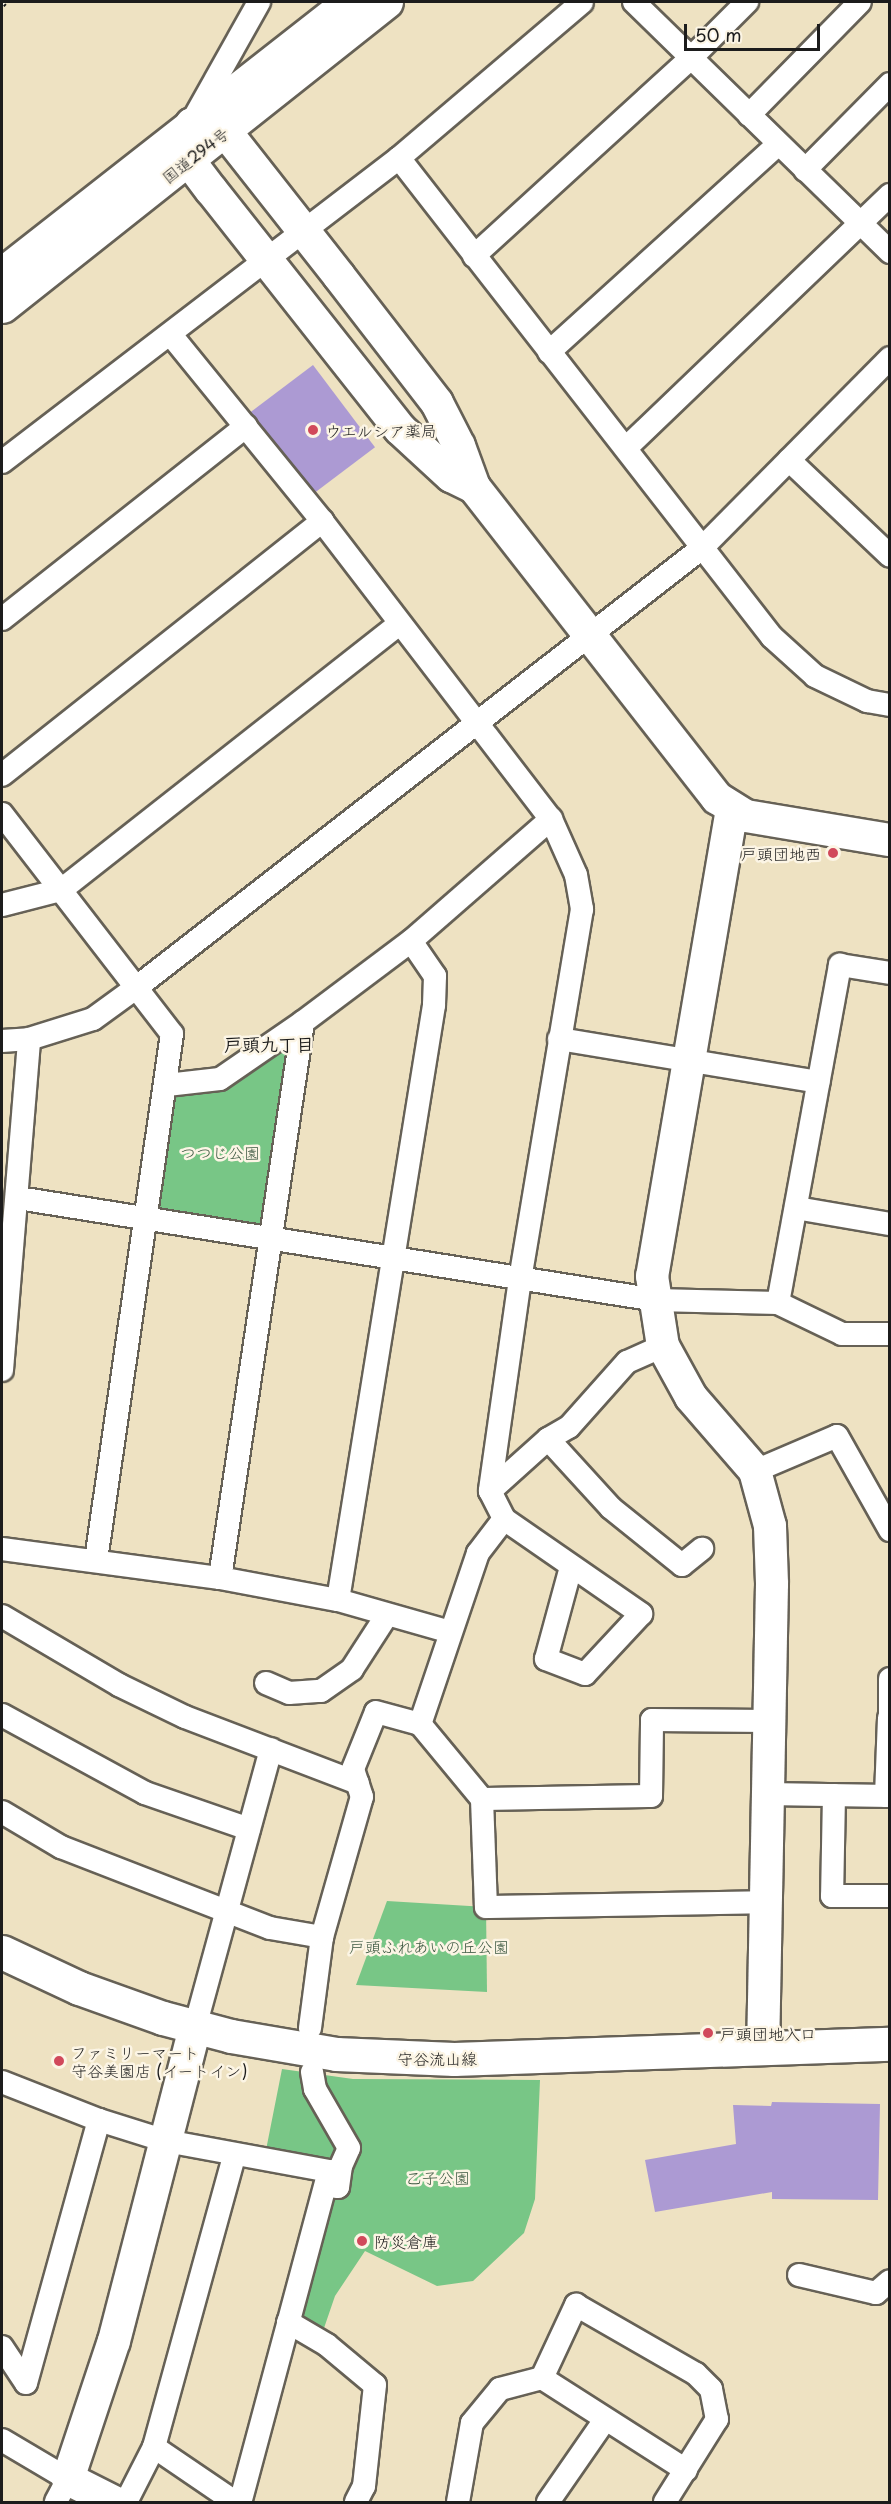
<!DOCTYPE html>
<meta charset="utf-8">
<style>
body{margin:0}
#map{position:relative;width:891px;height:2504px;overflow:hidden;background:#eee2c2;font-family:"Playpen Sans","Klee One",sans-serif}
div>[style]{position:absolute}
.green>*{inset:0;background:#78c686}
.building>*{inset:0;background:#ac9ad3;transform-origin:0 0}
.roads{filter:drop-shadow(2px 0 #666156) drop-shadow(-2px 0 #666156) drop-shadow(0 2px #666156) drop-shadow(0 -2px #666156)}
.street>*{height:22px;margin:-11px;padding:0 11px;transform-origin:11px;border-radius:11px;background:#fff}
.secondary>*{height:32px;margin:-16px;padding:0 16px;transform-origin:16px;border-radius:16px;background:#fff}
.primary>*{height:33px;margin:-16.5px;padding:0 16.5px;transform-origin:16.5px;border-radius:16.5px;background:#fff}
.highway>*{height:33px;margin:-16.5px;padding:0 16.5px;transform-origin:16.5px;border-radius:16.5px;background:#fff}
.rail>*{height:7px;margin-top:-3.5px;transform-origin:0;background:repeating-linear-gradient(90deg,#fcf5e5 0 14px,#1c1c1c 0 28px);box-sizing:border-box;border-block:2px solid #1c1c1c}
.dots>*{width:16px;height:16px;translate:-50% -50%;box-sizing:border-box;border:3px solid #fcf5e5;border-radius:50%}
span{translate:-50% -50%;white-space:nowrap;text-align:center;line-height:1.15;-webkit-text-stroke:5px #fcf5e5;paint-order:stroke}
.street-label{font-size:16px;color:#1c1c1c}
.poi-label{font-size:16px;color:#1c1c1c}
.left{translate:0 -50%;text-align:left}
.right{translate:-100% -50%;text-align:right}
.park-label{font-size:16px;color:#3c5841}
.neighbourhood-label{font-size:18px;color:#1c1c1c;font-weight:700}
.frame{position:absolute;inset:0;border:3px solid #1c1c1c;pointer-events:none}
.scale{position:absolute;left:684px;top:24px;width:136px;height:27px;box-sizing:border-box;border:3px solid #1c1c1c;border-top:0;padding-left:8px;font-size:18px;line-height:21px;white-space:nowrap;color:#1c1c1c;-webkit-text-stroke:4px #fcf5e5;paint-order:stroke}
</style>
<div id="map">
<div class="green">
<i style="clip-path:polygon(303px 1022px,271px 1238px,147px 1218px,167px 1085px,220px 1079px)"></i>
<i style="clip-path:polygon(387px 1901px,486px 1907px,487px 1992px,356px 1985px)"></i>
<i style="clip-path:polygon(282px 2069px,353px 2079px,540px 2080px,535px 2199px,524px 2233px,473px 2281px,437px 2286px,365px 2251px,335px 2296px,323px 2331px,298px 2319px,337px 2162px,266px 2150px)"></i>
</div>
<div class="building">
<i style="left:313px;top:365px;width:103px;height:78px;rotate:53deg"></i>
<i style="clip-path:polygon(772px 2102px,880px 2104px,878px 2200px,772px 2199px,772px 2192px,655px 2212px,645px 2160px,736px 2144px,733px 2105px,771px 2106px)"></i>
</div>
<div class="roads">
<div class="street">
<i style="left:634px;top:2px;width:358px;rotate:44.3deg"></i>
<i style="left:749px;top:115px;width:158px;rotate:-45.5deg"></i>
<i style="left:194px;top:118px;width:133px;rotate:-60.7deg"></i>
<i style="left:399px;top:158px;width:607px;rotate:52.09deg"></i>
<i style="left:772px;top:637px;width:58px;rotate:42.2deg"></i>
<i style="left:815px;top:676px;width:58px;rotate:25.7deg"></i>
<i style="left:867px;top:701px;width:23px;rotate:10deg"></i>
<i style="left:805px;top:170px;width:121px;rotate:-45.3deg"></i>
<i style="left:474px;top:256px;width:295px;rotate:-42.4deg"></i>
<i style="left:692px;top:57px;width:78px;rotate:-45deg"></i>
<i style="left:171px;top:335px;width:240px;rotate:50.9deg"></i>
<i style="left:322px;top:521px;width:376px;rotate:52.5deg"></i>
<i style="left:551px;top:819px;width:61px;rotate:65.9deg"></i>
<i style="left:576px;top:875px;width:35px;rotate:80deg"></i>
<i style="left:582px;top:909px;width:375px;rotate:99.5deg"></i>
<i style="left:520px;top:1279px;width:214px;rotate:98.1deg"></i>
<i style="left:490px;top:1491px;width:31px;rotate:63deg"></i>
<i style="left:504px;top:1519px;width:167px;rotate:34.7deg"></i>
<i style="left:641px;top:1614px;width:82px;rotate:133deg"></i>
<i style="left:585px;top:1674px;width:42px;rotate:-159deg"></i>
<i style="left:546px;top:1659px;width:95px;rotate:-74.8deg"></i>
<i style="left:549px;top:352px;width:309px;rotate:-42.2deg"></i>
<i style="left:626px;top:448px;width:366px;rotate:-43.8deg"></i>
<i style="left:789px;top:460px;width:139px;rotate:43.5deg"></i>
<i style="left:2px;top:462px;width:500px;rotate:-37.44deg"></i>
<i style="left:399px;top:158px;width:240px;rotate:-40.4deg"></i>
<i style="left:2px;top:619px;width:311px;rotate:-38.3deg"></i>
<i style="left:2px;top:775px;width:409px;rotate:-38.4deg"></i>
<i style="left:2px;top:814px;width:278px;rotate:52.3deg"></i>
<i style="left:172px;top:1034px;width:531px;rotate:98.22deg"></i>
<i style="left:2px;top:905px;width:61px;rotate:-14.3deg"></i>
<i style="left:61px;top:890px;width:430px;rotate:-38.2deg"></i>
<i style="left:559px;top:1039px;width:263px;rotate:9.4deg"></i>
<i style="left:2px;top:1041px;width:27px;rotate:-4deg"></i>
<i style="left:29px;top:1039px;width:67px;rotate:-17.4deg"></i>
<i style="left:93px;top:1019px;width:54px;rotate:-36deg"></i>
<i style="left:137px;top:987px;width:716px;rotate:-37.85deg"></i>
<i style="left:702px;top:548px;width:267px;rotate:-45.3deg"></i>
<i style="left:167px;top:1085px;width:53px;rotate:-6.5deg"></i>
<i style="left:220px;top:1079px;width:101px;rotate:-34.5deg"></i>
<i style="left:303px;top:1022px;width:135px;rotate:-36.9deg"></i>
<i style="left:411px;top:941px;width:186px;rotate:-41.1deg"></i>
<i style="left:18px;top:1198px;width:646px;rotate:9.08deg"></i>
<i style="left:656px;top:1300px;width:122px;rotate:1.4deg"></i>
<i style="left:778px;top:1303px;width:71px;rotate:25.8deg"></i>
<i style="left:842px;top:1334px;width:48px"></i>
<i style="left:796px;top:1208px;width:95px;rotate:9.7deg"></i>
<i style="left:778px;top:1303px;width:344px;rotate:-79.6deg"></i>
<i style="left:840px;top:965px;width:51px;rotate:9.1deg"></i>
<i style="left:2px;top:1370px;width:332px;rotate:-85.3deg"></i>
<i style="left:548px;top:1439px;width:93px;rotate:47.6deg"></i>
<i style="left:611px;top:1508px;width:91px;rotate:38.8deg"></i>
<i style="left:682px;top:1565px;width:26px;rotate:-39deg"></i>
<i style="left:755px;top:1471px;width:89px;rotate:-23.1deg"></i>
<i style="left:837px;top:1436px;width:108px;rotate:60.6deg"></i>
<i style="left:490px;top:1491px;width:78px;rotate:-41.9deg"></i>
<i style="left:548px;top:1439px;width:24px;rotate:-30deg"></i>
<i style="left:569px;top:1427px;width:87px;rotate:-48.3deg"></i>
<i style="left:627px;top:1362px;width:39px;rotate:-24deg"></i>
<i style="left:504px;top:1519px;width:43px;rotate:127.4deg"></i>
<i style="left:478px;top:1553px;width:181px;rotate:108.7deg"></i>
<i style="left:420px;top:1724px;width:97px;rotate:50.4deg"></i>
<i style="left:482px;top:1799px;width:169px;rotate:-1deg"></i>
<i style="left:651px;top:1796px;width:76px;rotate:-89.2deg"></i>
<i style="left:652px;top:1720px;width:117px;rotate:0.5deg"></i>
<i style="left:2px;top:1549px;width:220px;rotate:7.6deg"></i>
<i style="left:220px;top:1578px;width:120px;rotate:10.6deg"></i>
<i style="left:338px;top:1600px;width:116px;rotate:15.9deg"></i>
<i style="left:220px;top:1578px;width:562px;rotate:-81.51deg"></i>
<i style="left:338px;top:1600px;width:603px;rotate:-80.83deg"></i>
<i style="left:434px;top:1005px;width:29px;rotate:-88deg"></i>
<i style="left:435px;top:976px;width:42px;rotate:-124.4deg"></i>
<i style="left:2px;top:1616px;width:136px;rotate:30.5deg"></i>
<i style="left:119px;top:1685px;width:73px;rotate:25.9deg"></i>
<i style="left:185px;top:1717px;width:185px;rotate:20.9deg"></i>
<i style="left:890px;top:1679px;width:39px;rotate:90deg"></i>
<i style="left:266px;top:1683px;width:25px;rotate:23deg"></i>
<i style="left:289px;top:1693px;width:32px;rotate:-4deg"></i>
<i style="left:321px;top:1691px;width:38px;rotate:-35deg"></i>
<i style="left:352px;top:1669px;width:64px;rotate:-57.1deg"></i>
<i style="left:2px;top:1715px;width:163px;rotate:28.6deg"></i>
<i style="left:145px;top:1793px;width:110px;rotate:19.1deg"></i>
<i style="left:767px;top:1794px;width:123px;rotate:0.9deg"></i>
<i style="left:834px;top:1795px;width:101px;rotate:91.1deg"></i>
<i style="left:832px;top:1896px;width:58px"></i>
<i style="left:886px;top:1796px;width:78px;rotate:-87.8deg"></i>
<i style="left:482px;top:1799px;width:108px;rotate:87.9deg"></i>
<i style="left:486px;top:1907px;width:279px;rotate:-1deg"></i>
<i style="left:2px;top:1812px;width:69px;rotate:30.7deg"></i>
<i style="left:61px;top:1847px;width:224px;rotate:21.2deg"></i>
<i style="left:270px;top:1928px;width:53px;rotate:9.8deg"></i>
<i style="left:322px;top:1937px;width:146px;rotate:-74.1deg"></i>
<i style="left:362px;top:1797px;width:29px;rotate:-108deg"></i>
<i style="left:353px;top:1769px;width:61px;rotate:-68deg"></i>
<i style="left:376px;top:1712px;width:46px;rotate:15.3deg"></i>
<i style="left:195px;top:2027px;width:288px;rotate:-74.7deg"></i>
<i style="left:310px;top:2028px;width:92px;rotate:-82.5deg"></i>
<i style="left:312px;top:2072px;width:17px;rotate:80deg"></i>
<i style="left:315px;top:2089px;width:68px;rotate:60deg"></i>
<i style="left:349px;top:2148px;width:20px;rotate:114deg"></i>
<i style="left:341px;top:2166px;width:21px;rotate:98deg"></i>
<i style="left:338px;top:2187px;width:7px;rotate:-172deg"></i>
<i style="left:2px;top:2082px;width:104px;rotate:21.4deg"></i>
<i style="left:99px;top:2120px;width:70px;rotate:17.4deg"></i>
<i style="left:166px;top:2141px;width:166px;rotate:10.4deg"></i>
<i style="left:329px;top:2171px;width:343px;rotate:105deg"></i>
<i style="left:799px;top:2275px;width:79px;rotate:13.2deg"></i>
<i style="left:876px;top:2293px;width:18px;rotate:-41deg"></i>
<i style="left:288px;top:2322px;width:45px;rotate:30.5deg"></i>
<i style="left:327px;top:2345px;width:62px;rotate:39.8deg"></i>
<i style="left:375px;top:2385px;width:102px;rotate:96.2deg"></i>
<i style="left:364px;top:2486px;width:18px;rotate:117deg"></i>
<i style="left:2px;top:2347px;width:43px;rotate:56.3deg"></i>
<i style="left:26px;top:2383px;width:273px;rotate:-74.5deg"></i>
<i style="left:542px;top:2378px;width:81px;rotate:-65deg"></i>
<i style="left:576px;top:2305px;width:138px;rotate:29.9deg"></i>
<i style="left:696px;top:2374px;width:21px;rotate:45deg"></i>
<i style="left:711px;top:2389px;width:31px;rotate:79deg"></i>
<i style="left:717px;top:2419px;width:98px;rotate:122.1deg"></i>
<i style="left:2px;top:2440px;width:77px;rotate:30.6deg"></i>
<i style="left:68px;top:2479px;width:26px;rotate:118deg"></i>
<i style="left:154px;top:2447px;width:98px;rotate:34.2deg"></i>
<i style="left:126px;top:2502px;width:62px;rotate:-63deg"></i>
<i style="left:154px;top:2447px;width:302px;rotate:-74.6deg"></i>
<i style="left:458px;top:2502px;width:80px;rotate:-80deg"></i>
<i style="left:472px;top:2423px;width:44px;rotate:-50.5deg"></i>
<i style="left:500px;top:2389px;width:43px;rotate:-14.7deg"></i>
<i style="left:542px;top:2378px;width:171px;rotate:32.6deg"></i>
<i style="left:548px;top:2502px;width:98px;rotate:-55.3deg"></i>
</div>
<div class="secondary">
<i style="left:474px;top:487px;width:25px;rotate:-154deg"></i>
<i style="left:451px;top:476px;width:69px;rotate:-137.3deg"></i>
<i style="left:400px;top:429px;width:305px;rotate:-128.3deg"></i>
<i style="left:211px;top:190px;width:38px;rotate:-127deg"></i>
<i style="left:188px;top:160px;width:36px;rotate:-84deg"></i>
<i style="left:192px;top:124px;width:34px;rotate:12deg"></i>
<i style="left:225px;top:131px;width:184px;rotate:51.8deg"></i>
<i style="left:339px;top:276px;width:160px;rotate:52.3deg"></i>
<i style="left:437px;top:403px;width:48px;rotate:62.9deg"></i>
<i style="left:459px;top:446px;width:44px;rotate:69.9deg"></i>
<i style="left:474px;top:487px;width:395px;rotate:52deg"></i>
<i style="left:717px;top:798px;width:34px;rotate:32deg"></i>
<i style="left:746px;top:816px;width:146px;rotate:9.5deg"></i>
<i style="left:732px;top:809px;width:474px;rotate:99.7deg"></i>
<i style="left:652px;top:1276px;width:71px;rotate:81.1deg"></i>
<i style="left:663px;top:1346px;width:58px;rotate:61.2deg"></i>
<i style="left:691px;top:1397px;width:98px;rotate:49.1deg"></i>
<i style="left:755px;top:1471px;width:57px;rotate:74.7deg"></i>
<i style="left:770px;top:1526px;width:58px;rotate:88deg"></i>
<i style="left:772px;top:1584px;width:462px;rotate:91.1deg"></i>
<i style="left:114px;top:2502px;width:51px;rotate:-153.4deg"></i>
<i style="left:68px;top:2479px;width:145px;rotate:-71.6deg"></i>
<i style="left:114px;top:2341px;width:324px;rotate:-75.5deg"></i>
</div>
<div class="primary">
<i style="left:2px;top:1952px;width:85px;rotate:25.1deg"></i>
<i style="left:79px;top:1988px;width:89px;rotate:19.7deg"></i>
<i style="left:163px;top:2018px;width:70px;rotate:14.8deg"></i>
<i style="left:231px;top:2036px;width:107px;rotate:9.7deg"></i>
<i style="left:336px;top:2054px;width:118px;rotate:2.4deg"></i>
<i style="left:454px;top:2059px;width:436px;rotate:-2deg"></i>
</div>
<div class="highway">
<i style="left:2px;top:274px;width:441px;rotate:-38.1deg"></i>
<i style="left:2px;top:306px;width:490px;rotate:-38.4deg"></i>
</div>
</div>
<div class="rail">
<i style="left:2px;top:4px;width:3px;rotate:-45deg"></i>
</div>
<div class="dots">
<i style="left:313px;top:430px;background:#d1495b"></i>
<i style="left:833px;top:853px;background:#d1495b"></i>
<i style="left:708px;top:2033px;background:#d1495b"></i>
<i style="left:59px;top:2061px;background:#d1495b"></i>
<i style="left:362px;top:2241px;background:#d1495b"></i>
</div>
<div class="street-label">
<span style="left:195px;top:155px;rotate:-38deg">国道294号</span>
<span style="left:437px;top:2058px">守谷流山線</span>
</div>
<div class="poi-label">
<span class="left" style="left:325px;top:430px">ウエルシア薬局</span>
<span class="right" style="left:821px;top:853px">戸頭団地西</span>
<span class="left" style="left:720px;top:2033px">戸頭団地入口</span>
<span class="left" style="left:71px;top:2061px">ファミリーマート<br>守谷美園店 (イートイン)</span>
<span class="left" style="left:374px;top:2241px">防災倉庫</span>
</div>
<div class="park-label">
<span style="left:220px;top:1152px">つつじ公園</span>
<span style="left:429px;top:1946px">戸頭ふれあいの丘公園</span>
<span style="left:438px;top:2177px">乙子公園</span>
</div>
<div class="neighbourhood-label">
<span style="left:269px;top:1044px">戸頭九丁目</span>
</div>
<div class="frame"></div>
<div class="scale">50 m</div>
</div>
